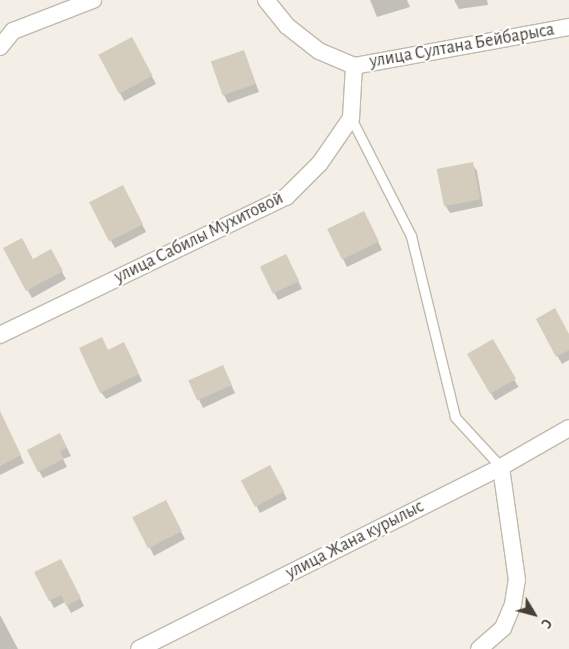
<!DOCTYPE html>
<meta charset="utf-8">
<style>
body{margin:0}
#map{position:relative;width:569px;height:649px;overflow:hidden;background:#f3efe6;font-family:"Alegreya Sans",sans-serif}
div>[style]{position:absolute}
.shadow>*{inset:0;background:#0003;transform-origin:0 0}
.building>*{inset:0;background:#d4ccbc;transform-origin:0 0}
.roads{filter:drop-shadow(1px 0 #c1baac) drop-shadow(-1px 0 #c1baac) drop-shadow(0 1px #c1baac) drop-shadow(0 -1px #c1baac)}
.lane>*{height:9px;margin:-4.5px;padding:0 4.5px;transform-origin:4.5px;border-radius:4.5px;background:#fff}
.street>*{height:16px;margin:-8px;padding:0 8px;transform-origin:8px;border-radius:8px;background:#fff}
span{translate:-50% -50%;white-space:nowrap;text-align:center;line-height:1.15;-webkit-text-stroke:4px #fff;paint-order:stroke}
.street-label{font-size:18px;color:#454036}
.north{position:absolute;left:509px;top:589px;width:50px;height:50px;-webkit-text-stroke:4px #fff;paint-order:stroke;rotate:127deg;font-size:14px;font-weight:700;line-height:20px;text-align:center;color:#454036}
.north::after{content:'';display:block;margin:auto;width:18px;height:22px;background:#454036;clip-path:polygon(50% 0,100% 100%,50% 72%,0 100%)}
</style>
<div id="map">
<div class="shadow">
<i style="clip-path:polygon(370px 0,407px 0,410px 7px,377px 17px)"></i>
<i style="clip-path:polygon(454px 0,487px 0,488px 5px,459px 9px)"></i>
<i style="left:132px;top:39px;width:51px;height:36px;rotate:62deg"></i>
<i style="clip-path:polygon(244px 52px,259px 92px,228px 103px,224px 95px)"></i>
<i style="clip-path:polygon(472px 164px,477px 171px,483px 206px,450px 213px,445px 205px)"></i>
<i style="clip-path:polygon(127px 194px,146px 232px,115px 248px,111px 241px)"></i>
<i style="clip-path:polygon(368px 220px,382px 250px,347px 267px,329px 230px)"></i>
<i style="clip-path:polygon(4px 248px,33px 260px,50px 251px,66px 279px,32px 298px)"></i>
<i style="clip-path:polygon(289px 262px,302px 289px,278px 300px,261px 267px)"></i>
<i style="clip-path:polygon(537px 320px,569px 336px,569px 360px,562px 364px)"></i>
<i style="left:492px;top:341px;width:53px;height:27px;rotate:60deg"></i>
<i style="clip-path:polygon(108px 351px,128px 351px,142px 381px,106px 399px,101px 392px)"></i>
<i style="clip-path:polygon(226px 374px,235px 393px,203px 408px,190px 381px)"></i>
<i style="clip-path:polygon(0 412px,24px 463px,0 475px)"></i>
<i style="clip-path:polygon(64px 442px,71px 456px,63px 459px,67px 467px,43px 478px,39px 471px)"></i>
<i style="clip-path:polygon(274px 474px,287px 499px,260px 513px,256px 505px)"></i>
<i style="clip-path:polygon(165px 502px,185px 539px,154px 556px,150px 548px)"></i>
<i style="clip-path:polygon(65px 568px,84px 606px,71px 613px,65px 602px,54px 608px,36px 573px)"></i>
<i style="clip-path:polygon(0 615px,18px 649px,0 649px)"></i>
</div>
<div class="building">
<i style="left:132px;top:37px;width:44px;height:38px;rotate:62deg"></i>
<i style="left:244px;top:50px;width:36px;height:35px;rotate:71deg"></i>
<i style="left:473px;top:162px;width:38px;height:37px;rotate:79deg"></i>
<i style="left:123px;top:185px;width:44px;height:38px;rotate:63deg"></i>
<i style="left:364px;top:211px;width:34px;height:41px;rotate:64deg"></i>
<i style="clip-path:polygon(22px 238px,33px 259px,51px 249px,63px 271px,26px 291px,3px 248px)"></i>
<i style="left:286px;top:254px;width:30px;height:29px;rotate:64deg"></i>
<i style="clip-path:polygon(555px 308px,569px 334px,569px 350px,556px 357px,536px 319px)"></i>
<i style="clip-path:polygon(102px 337px,108px 350px,124px 342px,139px 374px,100px 393px,79px 348px)"></i>
<i style="left:493px;top:339px;width:46px;height:30px;rotate:60deg"></i>
<i style="left:223px;top:365px;width:22px;height:38px;rotate:66deg"></i>
<i style="clip-path:polygon(0 411px,21px 455px,0 466px)"></i>
<i style="clip-path:polygon(60px 433px,67px 448px,60px 451px,64px 459px,38px 472px,27px 450px)"></i>
<i style="left:270px;top:465px;width:30px;height:33px;rotate:62deg"></i>
<i style="left:166px;top:500px;width:35px;height:38px;rotate:63deg"></i>
<i style="clip-path:polygon(61px 559px,81px 598px,66px 606px,61px 595px,49px 601px,34px 572px)"></i>
</div>
<div class="roads">
<div class="lane">
<i style="left:351px;top:118px;width:132px;rotate:63deg"></i>
<i style="left:411px;top:236px;width:186px;rotate:76.3deg"></i>
<i style="left:455px;top:417px;width:68px;rotate:47.4deg"></i>
</div>
<div class="street">
<i style="left:266px;top:0;width:33px;rotate:51deg"></i>
<i style="left:287px;top:26px;width:41px;rotate:38deg"></i>
<i style="left:319px;top:51px;width:38px;rotate:23deg"></i>
<i style="left:0;top:47px;width:21px;rotate:-51deg"></i>
<i style="left:13px;top:31px;width:86px;rotate:-21.2deg"></i>
<i style="left:354px;top:66px;width:219px;rotate:-10.3deg"></i>
<i style="left:0;top:335px;width:318px;rotate:-25.8deg"></i>
<i style="left:286px;top:197px;width:48px;rotate:-45deg"></i>
<i style="left:320px;top:163px;width:55px;rotate:-55.4deg"></i>
<i style="left:351px;top:118px;width:52px;rotate:-86.7deg"></i>
<i style="left:139px;top:649px;width:405px;rotate:-26.7deg"></i>
<i style="left:501px;top:467px;width:78px;rotate:-29.8deg"></i>
<i style="left:479px;top:649px;width:32px;rotate:-41deg"></i>
<i style="left:503px;top:628px;width:26px;rotate:-67deg"></i>
<i style="left:513px;top:604px;width:24px;rotate:-81deg"></i>
<i style="left:517px;top:580px;width:114px;rotate:-98.1deg"></i>
</div>
</div>
<div class="street-label">
<span style="left:462px;top:46px;rotate:-10deg">улица Султана Бейбарыса</span>
<span style="left:199px;top:238px;rotate:-26deg">улица Сабилы Мухитовой</span>
<span style="left:355px;top:540px;rotate:-27deg">улица Жана курылыс</span>
</div>
<div class="north">С</div>
</div>
